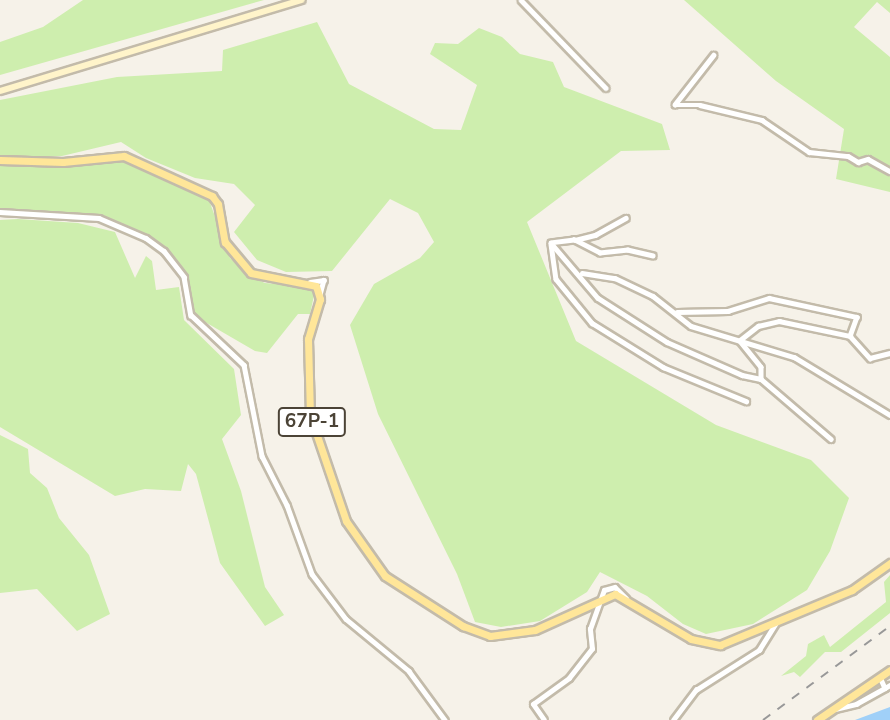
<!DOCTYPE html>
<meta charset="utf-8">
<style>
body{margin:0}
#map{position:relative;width:890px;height:720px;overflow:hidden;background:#f6f2e9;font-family:"Nunito Sans",sans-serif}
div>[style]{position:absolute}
.green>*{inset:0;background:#ceeeae}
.water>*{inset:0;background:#a0d0f8}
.roads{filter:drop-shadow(2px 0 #c3bbaa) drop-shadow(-2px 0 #c3bbaa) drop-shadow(0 2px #c3bbaa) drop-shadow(0 -2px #c3bbaa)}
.minor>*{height:4.5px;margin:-2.25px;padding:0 2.25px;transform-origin:2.25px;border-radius:2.25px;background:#fff}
.secondary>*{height:6px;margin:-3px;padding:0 3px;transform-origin:3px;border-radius:3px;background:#fff4ca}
.primary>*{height:7px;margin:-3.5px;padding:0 3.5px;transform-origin:3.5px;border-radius:3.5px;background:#ffe699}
.rail>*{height:2px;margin-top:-1px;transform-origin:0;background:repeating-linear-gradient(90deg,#989898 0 9px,transparent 0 18px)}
span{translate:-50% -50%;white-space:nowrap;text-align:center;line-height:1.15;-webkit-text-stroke:5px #fff;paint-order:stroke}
.shield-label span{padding:2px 5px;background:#fff;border:2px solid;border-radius:5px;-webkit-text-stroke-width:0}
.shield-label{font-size:19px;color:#4b4336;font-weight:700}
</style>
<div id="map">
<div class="green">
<i style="clip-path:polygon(83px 0,264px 0,0 75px,0 42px,43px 27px)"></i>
<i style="clip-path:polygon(684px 0,890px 0,890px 13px,877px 2px,854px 27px,890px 57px,890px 192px,836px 179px,844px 129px,776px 81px)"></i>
<i style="clip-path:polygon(317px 22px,349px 84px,434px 129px,461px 130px,477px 85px,430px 54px,435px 43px,458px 44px,479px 28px,502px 37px,520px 54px,553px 62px,564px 87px,662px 124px,670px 150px,621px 151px,527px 222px,576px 341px,716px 425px,811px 460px,849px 498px,830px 551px,807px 590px,753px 624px,706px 634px,683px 624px,647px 596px,600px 572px,587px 592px,540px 621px,501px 627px,475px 622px,457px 574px,378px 414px,350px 325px,374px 284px,420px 258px,434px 242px,418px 213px,390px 199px,332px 271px,286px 272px,257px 260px,234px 232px,255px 205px,234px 184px,195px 178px,146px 158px,121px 142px,62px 156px,0 159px,0 100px,117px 77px,222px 71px,223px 50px)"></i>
<i style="clip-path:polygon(112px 158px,129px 161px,209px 200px,230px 258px,249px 276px,265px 283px,312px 287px,315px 291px,310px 314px,298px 314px,267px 353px,255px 351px,193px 315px,189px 283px,152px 239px,99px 216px,0 209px,0 163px,62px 166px)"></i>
<i style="clip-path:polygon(18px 219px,78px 223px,115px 232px,135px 278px,146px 256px,152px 261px,156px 290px,179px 287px,184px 320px,234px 369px,241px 415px,222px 439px,241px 491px,265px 587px,284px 615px,265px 626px,220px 563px,196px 474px,188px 464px,181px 491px,145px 489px,115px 496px,0 427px,0 220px)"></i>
<i style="clip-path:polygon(0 435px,28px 449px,30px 473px,47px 488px,59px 518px,89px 555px,110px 614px,77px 631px,37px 589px,0 593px)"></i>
<i style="clip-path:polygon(890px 575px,890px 613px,841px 652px,825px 652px,800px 677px,794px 672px,781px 676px,806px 656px,808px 644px,824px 635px,830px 647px,886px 602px,884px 582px)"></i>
</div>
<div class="water">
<i style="clip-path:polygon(890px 707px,890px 720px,855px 720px)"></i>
</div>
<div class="roads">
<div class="minor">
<i style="left:521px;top:0;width:122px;rotate:46deg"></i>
<i style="left:714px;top:55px;width:63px;rotate:128deg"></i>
<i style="left:675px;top:105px;width:25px"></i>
<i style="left:700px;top:105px;width:64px;rotate:13.6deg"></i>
<i style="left:762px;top:120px;width:57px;rotate:34.2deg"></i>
<i style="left:809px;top:152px;width:39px;rotate:6deg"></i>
<i style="left:848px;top:156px;width:12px;rotate:31deg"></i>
<i style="left:858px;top:162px;width:10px;rotate:-17deg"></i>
<i style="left:868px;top:159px;width:25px;rotate:29deg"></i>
<i style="left:0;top:212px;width:99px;rotate:3.5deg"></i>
<i style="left:99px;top:218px;width:51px;rotate:23.1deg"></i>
<i style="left:146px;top:238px;width:22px;rotate:36deg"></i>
<i style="left:164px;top:251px;width:33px;rotate:52deg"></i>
<i style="left:184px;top:277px;width:39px;rotate:80deg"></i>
<i style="left:191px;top:315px;width:73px;rotate:43.3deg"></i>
<i style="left:244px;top:365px;width:93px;rotate:78.8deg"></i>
<i style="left:262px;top:456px;width:55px;rotate:63deg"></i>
<i style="left:287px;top:505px;width:73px;rotate:70.1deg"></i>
<i style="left:312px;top:574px;width:56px;rotate:52.9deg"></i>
<i style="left:346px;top:619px;width:82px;rotate:39.5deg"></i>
<i style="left:409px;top:671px;width:61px;rotate:53.7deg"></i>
<i style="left:575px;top:240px;width:21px;rotate:-14deg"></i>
<i style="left:595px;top:235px;width:35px;rotate:-29deg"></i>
<i style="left:551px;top:244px;width:35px;rotate:82deg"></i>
<i style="left:556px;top:279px;width:57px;rotate:50.7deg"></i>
<i style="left:592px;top:323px;width:84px;rotate:31.8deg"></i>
<i style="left:663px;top:367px;width:90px;rotate:22.3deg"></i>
<i style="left:653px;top:256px;width:26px;rotate:-167deg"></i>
<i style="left:628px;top:250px;width:28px;rotate:174deg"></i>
<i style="left:600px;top:253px;width:29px;rotate:-153deg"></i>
<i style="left:574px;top:240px;width:23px;rotate:173deg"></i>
<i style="left:551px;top:243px;width:72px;rotate:49.5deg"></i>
<i style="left:598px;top:298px;width:82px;rotate:32.5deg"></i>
<i style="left:667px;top:342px;width:82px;rotate:23.7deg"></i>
<i style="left:742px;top:375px;width:19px;rotate:12deg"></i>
<i style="left:761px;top:379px;width:92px;rotate:40.6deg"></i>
<i style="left:582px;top:273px;width:33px;rotate:9deg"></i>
<i style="left:615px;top:278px;width:42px;rotate:25.3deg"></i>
<i style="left:653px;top:296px;width:48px;rotate:38.3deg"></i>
<i style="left:691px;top:326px;width:108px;rotate:16.8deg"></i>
<i style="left:794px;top:357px;width:112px;rotate:31.1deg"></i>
<i style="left:310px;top:282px;width:14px;rotate:-8deg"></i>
<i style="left:324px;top:280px;width:16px;rotate:105deg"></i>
<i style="left:677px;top:312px;width:51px;rotate:-1.1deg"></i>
<i style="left:728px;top:311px;width:43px;rotate:-17.6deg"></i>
<i style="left:769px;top:298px;width:90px;rotate:12.2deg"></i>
<i style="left:857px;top:317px;width:20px;rotate:110deg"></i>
<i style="left:740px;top:340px;width:23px;rotate:-38deg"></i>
<i style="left:758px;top:326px;width:22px;rotate:-13deg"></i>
<i style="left:779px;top:321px;width:73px;rotate:11.9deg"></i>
<i style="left:850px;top:336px;width:30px;rotate:48deg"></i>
<i style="left:870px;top:358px;width:21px;rotate:-14deg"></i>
<i style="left:740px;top:341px;width:33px;rotate:51deg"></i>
<i style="left:761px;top:367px;width:12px;rotate:90deg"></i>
<i style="left:880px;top:677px;width:12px;rotate:66deg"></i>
<i style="left:885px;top:688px;width:6px;rotate:-31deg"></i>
<i style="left:835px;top:709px;width:22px;rotate:-13deg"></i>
<i style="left:856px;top:704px;width:33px;rotate:-29deg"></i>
<i style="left:544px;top:720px;width:19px;rotate:-125deg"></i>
<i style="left:533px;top:704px;width:44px;rotate:-35.8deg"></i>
<i style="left:569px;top:678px;width:37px;rotate:-52deg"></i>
<i style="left:592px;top:649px;width:20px;rotate:-96deg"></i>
<i style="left:590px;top:629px;width:41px;rotate:-70.3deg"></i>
<i style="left:604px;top:590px;width:11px;rotate:-15deg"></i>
<i style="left:615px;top:587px;width:16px;rotate:45deg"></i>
<i style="left:673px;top:720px;width:38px;rotate:-53deg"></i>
<i style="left:696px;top:690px;width:75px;rotate:-32.4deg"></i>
<i style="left:759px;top:650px;width:31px;rotate:-58deg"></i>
</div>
<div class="secondary">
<i style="left:0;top:91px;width:315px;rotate:-16.8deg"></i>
</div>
<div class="primary">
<i style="left:0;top:160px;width:63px;rotate:1.8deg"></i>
<i style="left:63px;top:162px;width:61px;rotate:-5.6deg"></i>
<i style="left:124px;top:156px;width:97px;rotate:24.4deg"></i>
<i style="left:212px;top:196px;width:10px;rotate:53deg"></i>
<i style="left:218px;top:204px;width:39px;rotate:80deg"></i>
<i style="left:225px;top:242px;width:40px;rotate:50deg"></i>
<i style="left:251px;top:273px;width:66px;rotate:11.3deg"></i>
<i style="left:316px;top:286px;width:14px;rotate:73deg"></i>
<i style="left:320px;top:299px;width:42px;rotate:106.7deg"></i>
<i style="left:308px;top:339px;width:76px;rotate:88.5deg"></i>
<i style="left:310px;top:415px;width:112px;rotate:71.2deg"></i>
<i style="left:346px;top:521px;width:67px;rotate:54.7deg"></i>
<i style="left:385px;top:576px;width:93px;rotate:32.7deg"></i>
<i style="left:463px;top:626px;width:29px;rotate:20deg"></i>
<i style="left:490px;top:636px;width:45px;rotate:-7.6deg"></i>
<i style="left:535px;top:630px;width:88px;rotate:-24.2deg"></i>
<i style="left:615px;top:594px;width:88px;rotate:30.6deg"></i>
<i style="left:691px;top:639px;width:30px;rotate:12deg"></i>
<i style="left:720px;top:645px;width:143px;rotate:-22.6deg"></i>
<i style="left:852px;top:590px;width:47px;rotate:-35.4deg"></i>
<i style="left:817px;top:720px;width:88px;rotate:-34.4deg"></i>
</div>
</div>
<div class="rail">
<i style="left:763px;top:720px;width:158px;rotate:-36.5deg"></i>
</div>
<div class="shield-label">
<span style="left:312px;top:422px">67Р-1</span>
</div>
</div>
